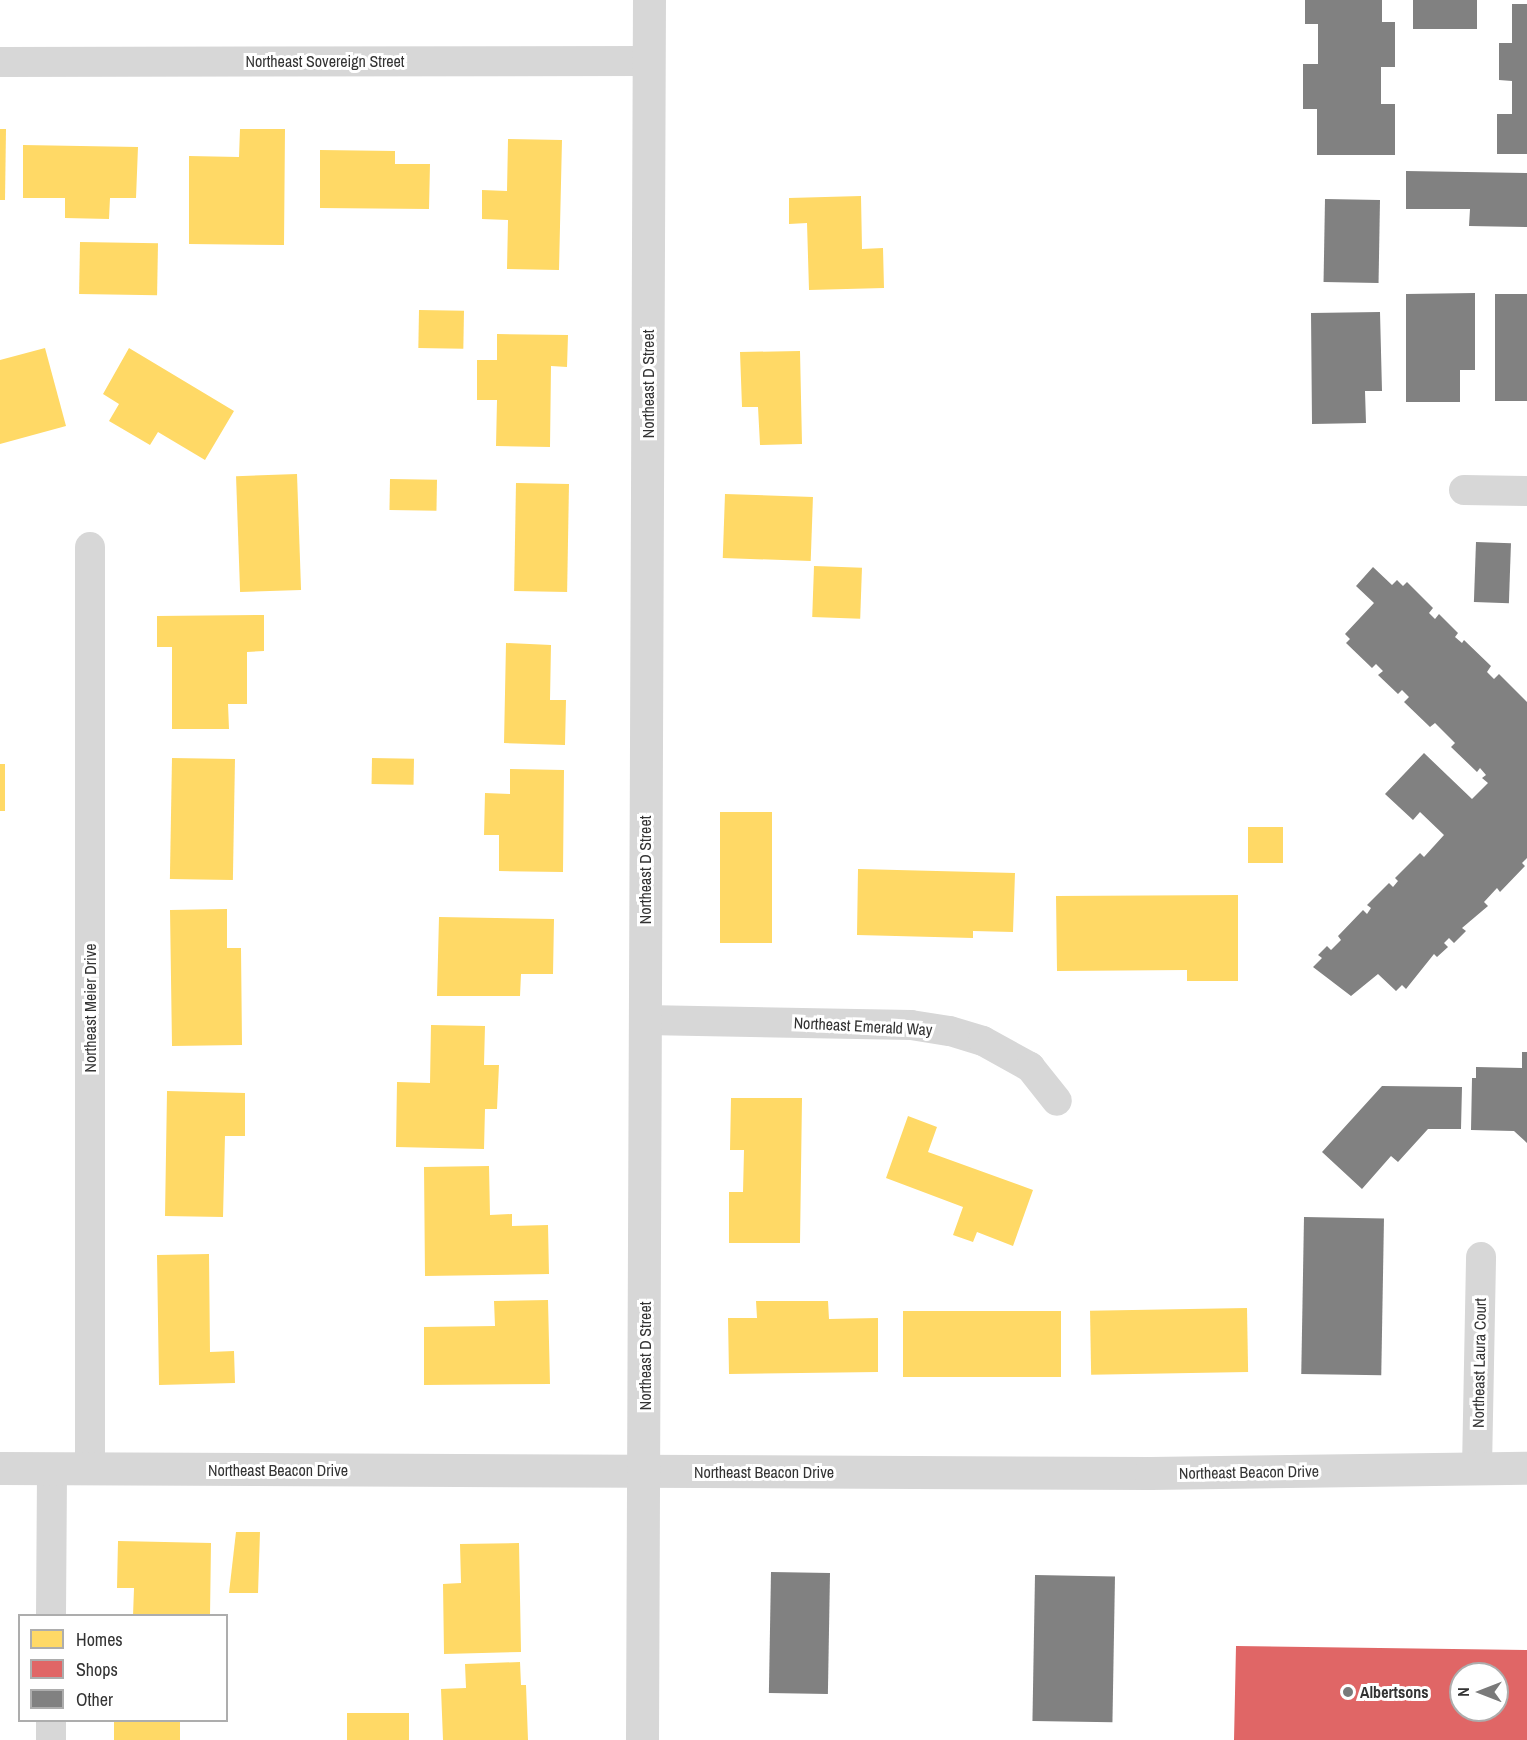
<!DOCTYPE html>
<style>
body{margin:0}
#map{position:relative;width:1527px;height:1740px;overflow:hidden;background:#fff;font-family:"Archivo Narrow",sans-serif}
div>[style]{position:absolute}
.homes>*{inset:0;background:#ffd966;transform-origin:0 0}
.shops>*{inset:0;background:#e06666}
.building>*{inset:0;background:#818181;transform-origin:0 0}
.minor>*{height:30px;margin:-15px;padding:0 15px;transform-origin:15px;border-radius:15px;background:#d7d7d7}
.tertiary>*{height:33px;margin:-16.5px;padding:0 16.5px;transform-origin:16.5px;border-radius:16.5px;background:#d7d7d7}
.dots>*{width:16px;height:16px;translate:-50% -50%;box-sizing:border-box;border:3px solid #fff;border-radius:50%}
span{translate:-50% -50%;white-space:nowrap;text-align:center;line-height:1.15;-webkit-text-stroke:6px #fff;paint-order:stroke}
.street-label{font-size:16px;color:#333}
.poi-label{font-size:16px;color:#333;font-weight:700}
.left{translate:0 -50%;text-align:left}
.legend{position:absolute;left:18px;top:1614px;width:210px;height:108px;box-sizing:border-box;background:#fff;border:2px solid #adadad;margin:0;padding:8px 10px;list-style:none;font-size:18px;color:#333}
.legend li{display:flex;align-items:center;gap:12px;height:30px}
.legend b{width:30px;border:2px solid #adadad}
.north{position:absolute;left:1449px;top:1662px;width:60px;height:60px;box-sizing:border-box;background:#fff;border:2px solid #adadad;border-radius:50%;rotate:270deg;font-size:16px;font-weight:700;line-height:24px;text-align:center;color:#333}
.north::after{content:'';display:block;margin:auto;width:21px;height:27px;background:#7a7a7a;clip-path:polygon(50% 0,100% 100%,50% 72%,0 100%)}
</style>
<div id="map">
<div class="homes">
<i style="clip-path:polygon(0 129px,6px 129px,5px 200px,0 200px)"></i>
<i style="clip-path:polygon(240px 129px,285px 129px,284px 245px,189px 244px,189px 156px,239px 157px)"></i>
<i style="clip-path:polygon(508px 139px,562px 140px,559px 270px,507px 269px,508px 220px,482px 219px,482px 190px,507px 191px)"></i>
<i style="clip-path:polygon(23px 145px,138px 147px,136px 198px,110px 198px,109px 219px,65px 218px,65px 198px,23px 198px)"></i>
<i style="clip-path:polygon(320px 150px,395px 151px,395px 164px,430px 164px,429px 209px,320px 208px)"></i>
<i style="clip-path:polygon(861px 196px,862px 249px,883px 248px,884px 288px,809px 290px,807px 223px,789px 224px,789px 198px)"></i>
<i style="left:80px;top:242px;width:78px;height:52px;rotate:1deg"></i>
<i style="left:419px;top:310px;width:45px;height:38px;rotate:1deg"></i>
<i style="clip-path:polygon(497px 334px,568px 335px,567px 367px,551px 366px,550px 447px,496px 446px,497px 400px,477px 400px,477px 360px,497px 360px)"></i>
<i style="clip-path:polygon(45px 348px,66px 426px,0 444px,0 360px)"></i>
<i style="clip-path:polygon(129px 348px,234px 411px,205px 460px,158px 432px,150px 445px,109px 421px,119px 404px,103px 394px)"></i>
<i style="clip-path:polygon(800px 351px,802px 444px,760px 445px,758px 407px,742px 407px,740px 352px)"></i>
<i style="left:297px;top:474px;width:116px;height:61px;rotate:88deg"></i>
<i style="left:390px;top:479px;width:47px;height:31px;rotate:1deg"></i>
<i style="left:516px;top:483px;width:53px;height:108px;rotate:1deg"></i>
<i style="left:725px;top:494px;width:88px;height:64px;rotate:2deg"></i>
<i style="left:814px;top:566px;width:48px;height:51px;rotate:2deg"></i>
<i style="clip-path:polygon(264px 615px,264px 651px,247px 652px,247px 704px,228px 704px,229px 729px,172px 729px,172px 647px,157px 647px,157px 616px)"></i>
<i style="clip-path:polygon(506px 643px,551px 645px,550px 700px,566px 700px,565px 745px,504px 743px)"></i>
<i style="left:172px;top:758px;width:63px;height:121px;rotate:1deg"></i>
<i style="left:372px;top:758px;width:42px;height:26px;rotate:1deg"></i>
<i style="left:0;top:764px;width:5px;height:47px"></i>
<i style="clip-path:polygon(510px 769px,564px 770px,563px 872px,499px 871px,499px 835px,484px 835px,485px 793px,510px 794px)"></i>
<i style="left:720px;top:812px;width:52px;height:131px"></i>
<i style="left:1248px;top:827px;width:35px;height:36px"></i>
<i style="clip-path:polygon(858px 869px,1015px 873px,1013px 932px,973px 931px,973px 938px,857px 935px)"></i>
<i style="clip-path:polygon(1238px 895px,1238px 981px,1187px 981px,1187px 970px,1057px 971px,1056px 896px)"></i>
<i style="clip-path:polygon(227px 909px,227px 948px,241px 948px,242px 1045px,172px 1046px,170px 910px)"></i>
<i style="clip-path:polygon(439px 917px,554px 919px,553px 974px,521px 974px,520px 996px,437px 996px)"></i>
<i style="clip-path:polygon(431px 1025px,485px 1026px,484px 1065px,499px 1065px,497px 1109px,485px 1109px,484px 1149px,396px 1147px,397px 1082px,430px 1083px)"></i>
<i style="clip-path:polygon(167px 1091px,245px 1093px,245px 1136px,225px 1136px,223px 1217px,165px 1216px)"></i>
<i style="clip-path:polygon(731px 1098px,802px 1098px,800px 1243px,729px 1243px,729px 1192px,743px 1192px,744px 1150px,730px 1150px)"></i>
<i style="clip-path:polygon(908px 1116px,937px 1127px,928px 1152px,1033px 1190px,1013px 1246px,977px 1232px,973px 1242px,953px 1235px,963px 1207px,886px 1178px)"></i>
<i style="clip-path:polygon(489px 1166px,490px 1215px,512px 1214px,512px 1226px,548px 1225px,549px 1274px,425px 1276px,424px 1167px)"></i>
<i style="clip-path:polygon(209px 1254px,210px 1352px,234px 1351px,235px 1383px,159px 1385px,157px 1255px)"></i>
<i style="clip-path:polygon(548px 1300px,550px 1384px,424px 1385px,424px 1327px,495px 1326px,494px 1301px)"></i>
<i style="clip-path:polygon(756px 1301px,828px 1301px,829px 1319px,878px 1318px,878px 1372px,729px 1374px,728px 1318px,757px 1318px)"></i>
<i style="left:1247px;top:1308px;width:64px;height:157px;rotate:89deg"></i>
<i style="left:903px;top:1311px;width:158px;height:66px"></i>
<i style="clip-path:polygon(236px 1532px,260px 1532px,258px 1593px,229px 1593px)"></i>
<i style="clip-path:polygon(118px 1541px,211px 1543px,210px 1616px,133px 1616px,134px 1588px,117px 1588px)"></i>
<i style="clip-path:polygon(519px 1543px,521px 1652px,444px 1654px,443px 1584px,461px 1583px,460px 1544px)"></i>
<i style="clip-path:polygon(520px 1662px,521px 1685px,526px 1685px,528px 1740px,443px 1740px,441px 1689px,466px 1688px,465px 1664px)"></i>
<i style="left:347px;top:1713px;width:62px;height:27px"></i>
<i style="left:114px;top:1720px;width:66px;height:20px"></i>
</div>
<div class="shops">
<i style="clip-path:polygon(evenodd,1236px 1646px,1527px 1650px,1527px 1740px,1234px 1740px,1236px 1646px,1461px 1674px,1497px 1674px,1497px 1710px,1461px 1710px,1461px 1674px)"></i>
</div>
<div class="building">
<i style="clip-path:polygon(1305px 0,1382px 0,1382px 22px,1395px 22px,1395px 67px,1381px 67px,1381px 104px,1395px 104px,1395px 155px,1317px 155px,1317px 109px,1303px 109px,1303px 64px,1318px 64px,1318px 24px,1305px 24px)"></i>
<i style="left:1413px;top:0;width:64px;height:29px"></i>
<i style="clip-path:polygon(1512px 4px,1527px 4px,1527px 154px,1497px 154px,1497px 114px,1512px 114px,1512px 81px,1499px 80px,1499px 43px,1512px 43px)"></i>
<i style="clip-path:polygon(1406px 171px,1527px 173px,1527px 227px,1469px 226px,1470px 209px,1406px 209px)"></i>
<i style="left:1325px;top:199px;width:55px;height:83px;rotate:1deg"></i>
<i style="clip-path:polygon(1475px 293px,1475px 370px,1460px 370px,1460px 402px,1406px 402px,1406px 294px)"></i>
<i style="left:1495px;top:294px;width:32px;height:107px"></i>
<i style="clip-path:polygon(1380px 312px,1382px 391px,1365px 391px,1366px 423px,1312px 424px,1311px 313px)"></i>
<i style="left:1476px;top:542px;width:35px;height:60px;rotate:2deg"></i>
<i style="clip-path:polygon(1373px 567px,1392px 585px,1397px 580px,1403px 586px,1407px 582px,1433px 608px,1429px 613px,1435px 619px,1439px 614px,1458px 633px,1455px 637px,1462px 643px,1464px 640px,1491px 666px,1487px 672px,1494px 679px,1499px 674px,1527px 702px,1527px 858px,1522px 863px,1525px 866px,1500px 892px,1497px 888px,1484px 902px,1488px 906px,1462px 928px,1466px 931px,1454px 943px,1449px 938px,1444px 943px,1448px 947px,1437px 957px,1434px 954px,1406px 989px,1402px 985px,1396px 991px,1378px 974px,1351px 996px,1313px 967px,1322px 958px,1318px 955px,1327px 946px,1331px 950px,1341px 940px,1338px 936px,1363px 910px,1367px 914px,1371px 908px,1367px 905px,1389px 883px,1393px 887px,1398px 881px,1395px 878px,1420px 853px,1424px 857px,1444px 835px,1420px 812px,1413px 820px,1385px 794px,1424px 753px,1472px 799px,1488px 783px,1482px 778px,1486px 775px,1480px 768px,1477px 772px,1451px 747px,1455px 743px,1435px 723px,1430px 727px,1404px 702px,1409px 697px,1402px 690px,1398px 694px,1378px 675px,1383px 671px,1376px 664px,1372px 668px,1346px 643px,1350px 639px,1345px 634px,1374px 603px,1356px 586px)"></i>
<i style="clip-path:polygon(1522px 1052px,1527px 1052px,1527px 1143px,1514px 1131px,1471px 1130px,1472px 1078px,1476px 1078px,1476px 1067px,1522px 1068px)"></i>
<i style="clip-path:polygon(1382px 1086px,1462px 1087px,1461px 1129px,1428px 1129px,1398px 1162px,1391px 1156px,1362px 1189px,1322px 1152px)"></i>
<i style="left:1304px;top:1217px;width:80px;height:157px;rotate:1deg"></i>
<i style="left:771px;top:1572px;width:59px;height:121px;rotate:1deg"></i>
<i style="left:1035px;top:1575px;width:80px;height:146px;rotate:1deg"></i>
</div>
<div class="minor">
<i style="left:0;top:62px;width:649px;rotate:-0.09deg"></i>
<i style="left:1464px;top:490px;width:63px;rotate:0.9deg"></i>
<i style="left:90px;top:547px;width:922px;rotate:90deg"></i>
<i style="left:645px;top:1020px;width:266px;rotate:1.1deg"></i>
<i style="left:911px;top:1025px;width:39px;rotate:9deg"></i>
<i style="left:950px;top:1031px;width:34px;rotate:17deg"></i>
<i style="left:983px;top:1041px;width:54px;rotate:29deg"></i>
<i style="left:1030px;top:1067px;width:43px;rotate:51.5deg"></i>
<i style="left:1477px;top:1468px;width:211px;rotate:-88.9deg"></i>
<i style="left:51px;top:1616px;width:148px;rotate:-89.6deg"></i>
<i style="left:51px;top:1740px;width:20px;rotate:-90deg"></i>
</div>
<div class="tertiary">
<i style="left:0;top:1468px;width:1150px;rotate:0.25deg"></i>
<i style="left:1150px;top:1473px;width:377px;rotate:-0.8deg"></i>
<i style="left:642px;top:1740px;width:1740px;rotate:-89.77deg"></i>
</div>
<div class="dots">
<i style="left:1348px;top:1692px;background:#7a7a7a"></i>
</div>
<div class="street-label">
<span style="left:325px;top:61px">Northeast Sovereign Street</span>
<span style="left:648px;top:384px;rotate:-90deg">Northeast D Street</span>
<span style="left:645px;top:870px;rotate:-90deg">Northeast D Street</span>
<span style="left:90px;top:1008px;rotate:-90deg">Northeast Meier Drive</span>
<span style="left:863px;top:1026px;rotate:3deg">Northeast Emerald Way</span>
<span style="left:645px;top:1356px;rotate:-90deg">Northeast D Street</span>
<span style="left:1479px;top:1363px;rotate:-89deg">Northeast Laura Court</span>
<span style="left:278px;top:1470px">Northeast Beacon Drive</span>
<span style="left:764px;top:1472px">Northeast Beacon Drive</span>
<span style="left:1249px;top:1472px;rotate:-1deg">Northeast Beacon Drive</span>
</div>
<div class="poi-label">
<span class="left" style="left:1360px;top:1692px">Albertsons</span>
</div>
<ul class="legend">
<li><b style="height:16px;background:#ffd966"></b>Homes</li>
<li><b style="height:16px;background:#e06666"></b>Shops</li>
<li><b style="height:16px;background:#818181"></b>Other</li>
</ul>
<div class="north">N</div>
</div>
